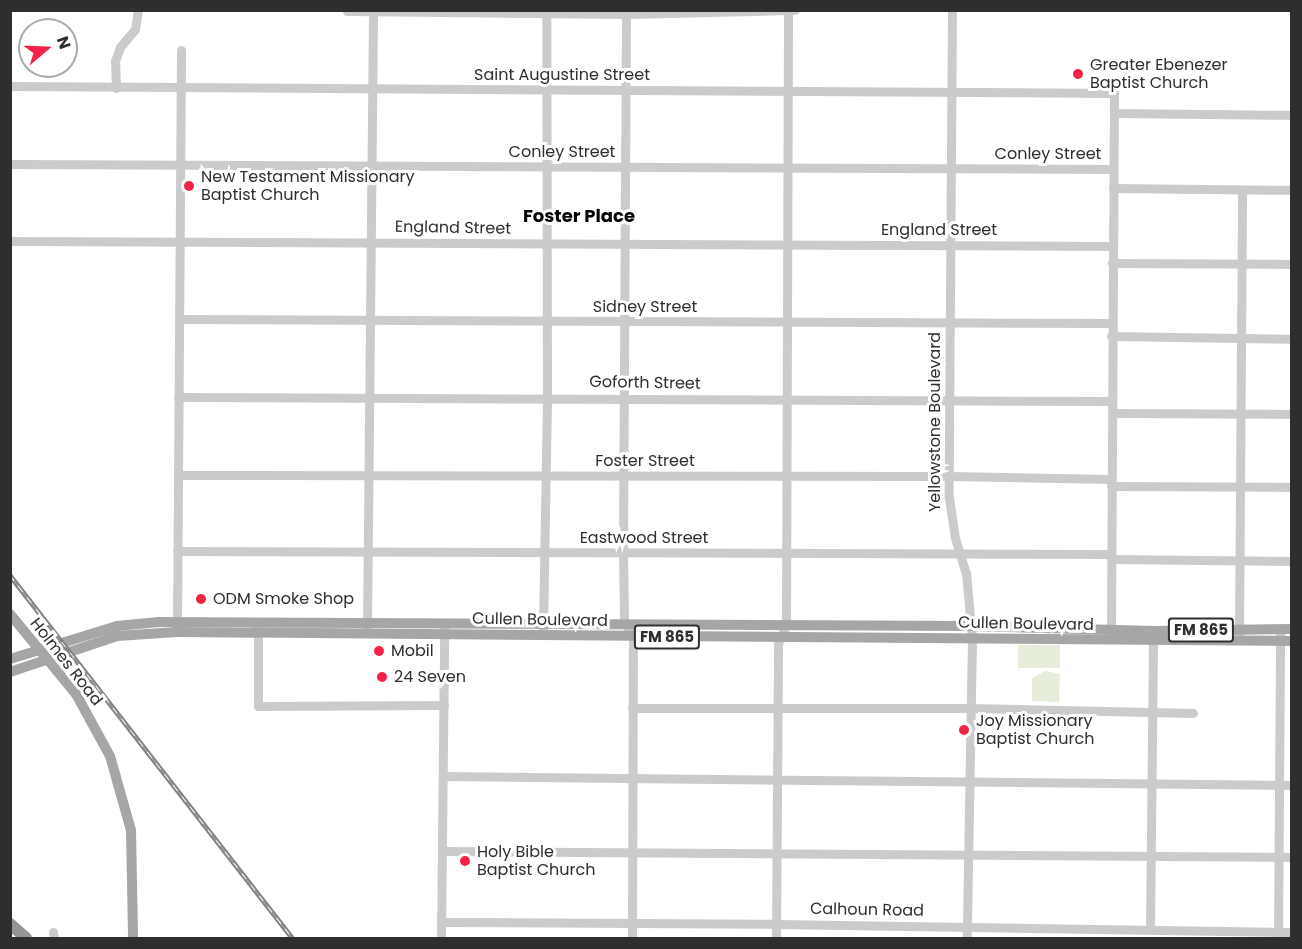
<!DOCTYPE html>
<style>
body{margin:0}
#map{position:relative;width:1302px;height:949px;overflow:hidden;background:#fff;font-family:Poppins,sans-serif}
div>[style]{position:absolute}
.green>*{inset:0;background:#e6eddb;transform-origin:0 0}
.minor>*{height:9px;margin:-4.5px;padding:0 4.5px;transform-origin:4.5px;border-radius:4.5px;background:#cbcbcb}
.major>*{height:10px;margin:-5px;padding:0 5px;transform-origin:5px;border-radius:5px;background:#a6a6a6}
.highway>*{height:12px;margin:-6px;padding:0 6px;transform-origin:6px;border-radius:6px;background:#959595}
.rail>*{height:4.5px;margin-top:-2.25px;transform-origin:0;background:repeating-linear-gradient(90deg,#fff 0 7px,#838383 0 14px);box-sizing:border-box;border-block:2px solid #838383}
.dots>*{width:16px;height:16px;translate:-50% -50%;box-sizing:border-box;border:3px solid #fff;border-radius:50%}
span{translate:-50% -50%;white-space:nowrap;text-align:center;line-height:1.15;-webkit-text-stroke:6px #fff;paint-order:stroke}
.shield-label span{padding:2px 4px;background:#fff;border:2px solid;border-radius:4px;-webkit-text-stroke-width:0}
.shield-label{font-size:15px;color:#2e2e2e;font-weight:700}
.poi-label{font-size:16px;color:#2e2e2e}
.left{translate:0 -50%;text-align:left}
.street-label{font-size:16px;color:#2e2e2e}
.neighbourhood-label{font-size:18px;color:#000;font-weight:700}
.frame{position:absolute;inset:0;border:12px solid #2e2e2e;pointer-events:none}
.north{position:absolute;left:18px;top:18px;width:60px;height:60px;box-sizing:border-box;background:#fff;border:2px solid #ababab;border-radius:50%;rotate:71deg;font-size:16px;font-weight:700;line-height:24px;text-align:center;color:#2e2e2e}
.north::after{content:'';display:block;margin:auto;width:21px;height:27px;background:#f42244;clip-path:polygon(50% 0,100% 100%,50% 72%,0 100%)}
</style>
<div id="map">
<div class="green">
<i style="left:1018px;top:645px;width:42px;height:23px"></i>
<i style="clip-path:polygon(1045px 671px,1060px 674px,1059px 702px,1032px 701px,1032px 678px)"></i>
</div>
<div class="minor">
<i style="left:626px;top:10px;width:543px;rotate:90.32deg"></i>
<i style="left:623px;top:553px;width:67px;rotate:89.1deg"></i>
<i style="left:624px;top:620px;width:19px;rotate:62deg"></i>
<i style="left:633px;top:637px;width:301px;rotate:90.2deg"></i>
<i style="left:952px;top:10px;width:488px;rotate:90.4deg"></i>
<i style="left:949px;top:498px;width:40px;rotate:81.5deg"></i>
<i style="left:955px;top:538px;width:37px;rotate:73deg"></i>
<i style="left:966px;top:573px;width:65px;rotate:84.7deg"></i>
<i style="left:972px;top:638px;width:300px;rotate:91deg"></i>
<i style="left:347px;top:11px;width:279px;rotate:0.6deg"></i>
<i style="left:626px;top:14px;width:169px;rotate:-1.4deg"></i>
<i style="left:10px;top:86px;width:1104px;rotate:0.36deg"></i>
<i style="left:1114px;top:93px;width:541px;rotate:90.32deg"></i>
<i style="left:116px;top:88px;width:27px;rotate:-92deg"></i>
<i style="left:115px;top:61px;width:15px;rotate:-70deg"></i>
<i style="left:120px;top:47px;width:23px;rotate:-50deg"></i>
<i style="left:135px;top:29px;width:19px;rotate:-81deg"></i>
<i style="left:1114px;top:113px;width:178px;rotate:0.6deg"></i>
<i style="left:10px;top:164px;width:1103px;rotate:0.26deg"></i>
<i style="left:1113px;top:188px;width:179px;rotate:0.6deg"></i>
<i style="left:10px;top:241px;width:1102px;rotate:0.26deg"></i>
<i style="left:1112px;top:263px;width:180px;rotate:0.3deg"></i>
<i style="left:179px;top:319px;width:933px;rotate:0.25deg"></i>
<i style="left:1111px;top:336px;width:181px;rotate:0.9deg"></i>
<i style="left:178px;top:397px;width:933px;rotate:0.25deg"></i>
<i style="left:1112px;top:413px;width:180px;rotate:0.3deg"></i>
<i style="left:178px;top:475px;width:771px;rotate:0.07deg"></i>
<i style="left:949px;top:476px;width:162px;rotate:1.1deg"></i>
<i style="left:1111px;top:486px;width:181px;rotate:0.3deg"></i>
<i style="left:177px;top:551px;width:934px;rotate:0.18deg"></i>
<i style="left:1111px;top:559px;width:181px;rotate:0.6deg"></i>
<i style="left:177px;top:627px;width:577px;rotate:-89.6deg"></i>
<i style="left:258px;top:627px;width:79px;rotate:90deg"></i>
<i style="left:258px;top:706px;width:186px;rotate:-0.3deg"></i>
<i style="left:367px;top:629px;width:619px;rotate:-89.44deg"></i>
<i style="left:543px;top:629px;width:231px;rotate:-89deg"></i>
<i style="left:547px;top:398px;width:388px;rotate:-90.1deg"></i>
<i style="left:1239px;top:634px;width:444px;rotate:-89.6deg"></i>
<i style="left:632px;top:708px;width:337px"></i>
<i style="left:969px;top:708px;width:224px;rotate:1.3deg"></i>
<i style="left:444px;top:776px;width:848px;rotate:0.61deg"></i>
<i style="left:443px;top:851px;width:849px;rotate:0.4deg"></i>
<i style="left:442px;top:922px;width:334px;rotate:0.3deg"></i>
<i style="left:776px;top:924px;width:516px;rotate:0.89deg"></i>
<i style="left:1150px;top:930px;width:297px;rotate:-89.4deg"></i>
<i style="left:53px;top:932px;width:6px;rotate:81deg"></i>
<i style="left:441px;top:938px;width:309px;rotate:-89.4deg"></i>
<i style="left:776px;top:938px;width:294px;rotate:-89.6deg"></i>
<i style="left:778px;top:644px;width:21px;rotate:-67deg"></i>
<i style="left:786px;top:625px;width:615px;rotate:-89.81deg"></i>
<i style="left:1278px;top:938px;width:309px;rotate:-89.6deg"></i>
</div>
<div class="major">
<i style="left:10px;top:614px;width:104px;rotate:50.5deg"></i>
<i style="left:76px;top:694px;width:71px;rotate:61.3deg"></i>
<i style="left:110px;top:756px;width:77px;rotate:74.2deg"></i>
<i style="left:131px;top:830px;width:108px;rotate:88.9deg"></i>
<i style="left:10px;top:659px;width:112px;rotate:-17.1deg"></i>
<i style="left:117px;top:626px;width:42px;rotate:-5.4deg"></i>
<i style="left:159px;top:622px;width:812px;rotate:0.28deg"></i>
<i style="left:971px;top:626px;width:182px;rotate:1.6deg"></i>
<i style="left:1153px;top:631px;width:139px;rotate:-0.8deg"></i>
<i style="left:10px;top:672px;width:113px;rotate:-18.6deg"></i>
<i style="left:117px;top:636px;width:60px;rotate:-3.8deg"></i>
<i style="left:177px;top:632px;width:1115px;rotate:0.46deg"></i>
</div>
<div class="highway">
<i style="left:10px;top:924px;width:21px;rotate:41deg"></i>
</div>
<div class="rail">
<i style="left:10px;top:575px;width:460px;rotate:52.1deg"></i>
</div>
<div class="dots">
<i style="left:1078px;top:74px;background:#f42244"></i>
<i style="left:189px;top:186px;background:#f42244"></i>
<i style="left:201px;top:599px;background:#f42244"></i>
<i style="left:379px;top:651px;background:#f42244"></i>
<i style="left:382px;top:677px;background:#f42244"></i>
<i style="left:964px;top:730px;background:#f42244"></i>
<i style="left:465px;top:861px;background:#f42244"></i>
</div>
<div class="shield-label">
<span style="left:1201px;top:630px">FM 865</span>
<span style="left:667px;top:637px">FM 865</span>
</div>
<div class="poi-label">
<span class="left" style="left:1090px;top:74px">Greater Ebenezer<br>Baptist Church</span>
<span class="left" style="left:201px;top:186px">New Testament Missionary<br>Baptist Church</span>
<span class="left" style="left:213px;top:599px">ODM Smoke Shop</span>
<span class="left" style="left:391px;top:651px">Mobil</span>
<span class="left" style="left:394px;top:677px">24 Seven</span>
<span class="left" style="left:976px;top:730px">Joy Missionary<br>Baptist Church</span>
<span class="left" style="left:477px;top:861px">Holy Bible<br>Baptist Church</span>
</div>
<div class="street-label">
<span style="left:562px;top:75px">Saint Augustine Street</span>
<span style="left:562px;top:152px">Conley Street</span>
<span style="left:1048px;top:154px">Conley Street</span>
<span style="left:453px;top:228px;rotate:1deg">England Street</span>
<span style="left:939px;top:230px">England Street</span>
<span style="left:645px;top:307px">Sidney Street</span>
<span style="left:645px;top:383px;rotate:1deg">Goforth Street</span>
<span style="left:935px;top:422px;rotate:-90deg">Yellowstone Boulevard</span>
<span style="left:645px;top:461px">Foster Street</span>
<span style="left:644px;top:538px">Eastwood Street</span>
<span style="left:540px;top:620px;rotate:1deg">Cullen Boulevard</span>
<span style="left:1026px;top:624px;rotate:1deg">Cullen Boulevard</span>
<span style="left:66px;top:662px;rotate:52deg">Holmes Road</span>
<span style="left:867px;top:910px;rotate:1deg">Calhoun Road</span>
</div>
<div class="neighbourhood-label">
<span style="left:579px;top:216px">Foster Place</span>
</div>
<div class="frame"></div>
<div class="north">N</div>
</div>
